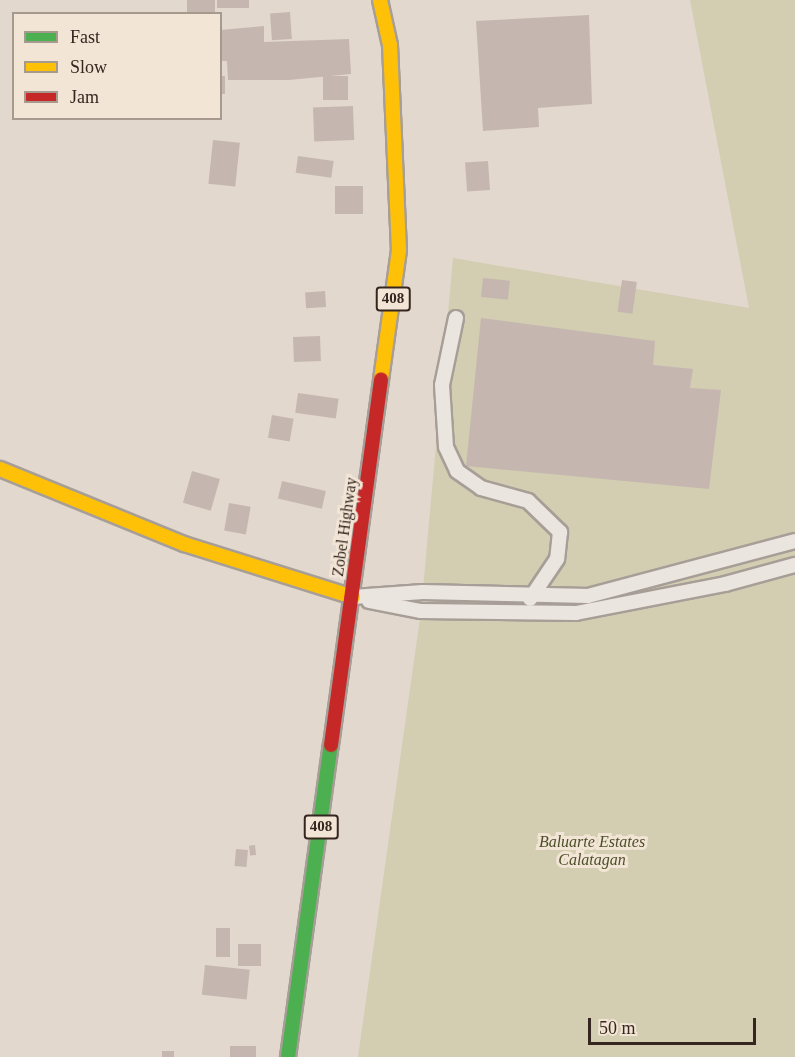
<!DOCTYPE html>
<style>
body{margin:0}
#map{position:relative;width:795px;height:1057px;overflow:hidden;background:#e2d8ce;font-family:Georgia,serif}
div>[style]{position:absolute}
.green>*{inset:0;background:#d3cdb2}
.building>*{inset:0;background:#c5b7af;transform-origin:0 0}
.roads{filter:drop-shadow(2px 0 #a79e97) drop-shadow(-2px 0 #a79e97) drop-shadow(0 2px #a79e97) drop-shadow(0 -2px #a79e97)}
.lane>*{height:14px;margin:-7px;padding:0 7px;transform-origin:7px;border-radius:7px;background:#eae5df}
.fast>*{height:14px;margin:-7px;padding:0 7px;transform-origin:7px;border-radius:7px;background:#4caf50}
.slow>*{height:14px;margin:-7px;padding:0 7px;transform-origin:7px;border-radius:7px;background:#ffc107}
.jam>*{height:14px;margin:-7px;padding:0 7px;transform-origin:7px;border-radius:7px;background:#c62828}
span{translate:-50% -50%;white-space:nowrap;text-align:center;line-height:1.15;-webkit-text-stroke:6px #f2e5d5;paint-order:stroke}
.shield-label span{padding:2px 4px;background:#f2e5d5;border:2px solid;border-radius:4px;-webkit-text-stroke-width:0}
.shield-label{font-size:15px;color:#352720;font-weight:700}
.street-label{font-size:16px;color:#352720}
.park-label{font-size:16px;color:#4c4f29;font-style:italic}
.legend{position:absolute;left:12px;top:12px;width:210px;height:108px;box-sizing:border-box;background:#f2e5d5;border:2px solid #a6998d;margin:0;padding:8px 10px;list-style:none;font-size:18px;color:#352720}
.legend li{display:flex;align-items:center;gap:12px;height:30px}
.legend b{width:30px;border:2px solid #a6998d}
.scale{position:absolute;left:588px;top:1018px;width:168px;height:27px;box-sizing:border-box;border:3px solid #352720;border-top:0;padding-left:8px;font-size:18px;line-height:21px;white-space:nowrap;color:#352720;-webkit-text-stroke:4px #f2e5d5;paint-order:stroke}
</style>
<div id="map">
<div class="green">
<i style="clip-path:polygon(690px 0,795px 0,795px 1057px,358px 1057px,421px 611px,453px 258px,749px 308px)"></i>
</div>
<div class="building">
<i style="left:187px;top:0;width:28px;height:14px"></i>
<i style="left:217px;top:0;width:32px;height:8px"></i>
<i style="left:290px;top:12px;width:27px;height:20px;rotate:86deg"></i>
<i style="clip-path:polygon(589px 15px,592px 104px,538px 108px,539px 127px,483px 131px,476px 21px)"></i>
<i style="clip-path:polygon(264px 26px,264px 42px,349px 39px,351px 74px,289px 80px,228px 80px,227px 61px,220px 61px,220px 30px)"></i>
<i style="left:220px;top:76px;width:5px;height:18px"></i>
<i style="left:348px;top:76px;width:24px;height:25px;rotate:90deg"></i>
<i style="left:353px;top:106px;width:34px;height:40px;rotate:88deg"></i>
<i style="left:213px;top:140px;width:27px;height:44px;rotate:6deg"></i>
<i style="left:298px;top:156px;width:36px;height:17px;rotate:8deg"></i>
<i style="left:488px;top:161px;width:29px;height:23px;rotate:86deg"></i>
<i style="left:335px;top:186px;width:28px;height:28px"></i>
<i style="left:483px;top:278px;width:27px;height:19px;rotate:6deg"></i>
<i style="left:622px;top:280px;width:15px;height:32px;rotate:8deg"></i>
<i style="left:325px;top:291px;width:16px;height:20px;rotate:86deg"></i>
<i style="clip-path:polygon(481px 318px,655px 341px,653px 365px,693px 369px,690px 388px,721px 390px,709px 489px,466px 466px)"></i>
<i style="left:320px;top:336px;width:25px;height:27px;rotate:88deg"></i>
<i style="left:298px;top:393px;width:41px;height:20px;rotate:8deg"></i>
<i style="left:272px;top:415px;width:22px;height:23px;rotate:10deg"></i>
<i style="left:192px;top:471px;width:29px;height:33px;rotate:16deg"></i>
<i style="left:282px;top:481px;width:45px;height:18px;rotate:13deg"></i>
<i style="left:229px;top:503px;width:22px;height:28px;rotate:10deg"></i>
<i style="left:255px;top:845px;width:10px;height:6px;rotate:84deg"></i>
<i style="left:236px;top:849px;width:12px;height:17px;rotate:5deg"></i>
<i style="left:216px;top:928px;width:14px;height:29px"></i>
<i style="left:238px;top:944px;width:23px;height:22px"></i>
<i style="left:205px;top:965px;width:45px;height:30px;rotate:6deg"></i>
<i style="left:230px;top:1046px;width:26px;height:11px"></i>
<i style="left:162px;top:1051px;width:12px;height:6px"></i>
</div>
<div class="roads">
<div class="lane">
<i style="left:456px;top:318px;width:68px;rotate:101.8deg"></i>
<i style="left:442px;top:385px;width:62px;rotate:86.3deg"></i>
<i style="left:446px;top:447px;width:26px;rotate:65deg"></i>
<i style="left:457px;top:471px;width:29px;rotate:35deg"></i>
<i style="left:481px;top:488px;width:49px;rotate:15.5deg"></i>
<i style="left:528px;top:501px;width:45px;rotate:44.1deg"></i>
<i style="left:560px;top:532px;width:27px;rotate:96deg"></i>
<i style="left:557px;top:559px;width:48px;rotate:124deg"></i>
<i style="left:353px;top:597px;width:70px;rotate:-4.1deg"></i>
<i style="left:423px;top:592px;width:165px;rotate:1.4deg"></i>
<i style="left:588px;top:596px;width:214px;rotate:-14.9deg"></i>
<i style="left:369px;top:601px;width:53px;rotate:10.9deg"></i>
<i style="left:421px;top:611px;width:155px;rotate:0.7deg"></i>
<i style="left:576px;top:613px;width:152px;rotate:-11deg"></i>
<i style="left:725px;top:584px;width:73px;rotate:-15.2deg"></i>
</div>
<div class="fast">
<i style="left:288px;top:1057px;width:315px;rotate:-82.2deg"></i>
</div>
<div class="slow">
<i style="left:380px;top:0;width:46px;rotate:77.5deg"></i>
<i style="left:390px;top:45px;width:205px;rotate:87.5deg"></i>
<i style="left:399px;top:250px;width:130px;rotate:97.9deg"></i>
<i style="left:0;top:469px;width:199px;rotate:22.2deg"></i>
<i style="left:184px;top:544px;width:177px;rotate:17.4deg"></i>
</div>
<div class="jam">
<i style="left:331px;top:745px;width:369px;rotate:-82.2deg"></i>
</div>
</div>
<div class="shield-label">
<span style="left:393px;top:299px">408</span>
<span style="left:321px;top:827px">408</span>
</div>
<div class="street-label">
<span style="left:345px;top:527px;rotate:-82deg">Zobel Highway</span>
</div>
<div class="park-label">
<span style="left:592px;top:851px">Baluarte Estates<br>Calatagan</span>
</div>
<ul class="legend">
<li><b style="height:8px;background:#4caf50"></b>Fast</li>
<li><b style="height:8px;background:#ffc107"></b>Slow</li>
<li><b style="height:8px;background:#c62828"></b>Jam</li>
</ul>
<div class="scale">50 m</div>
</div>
